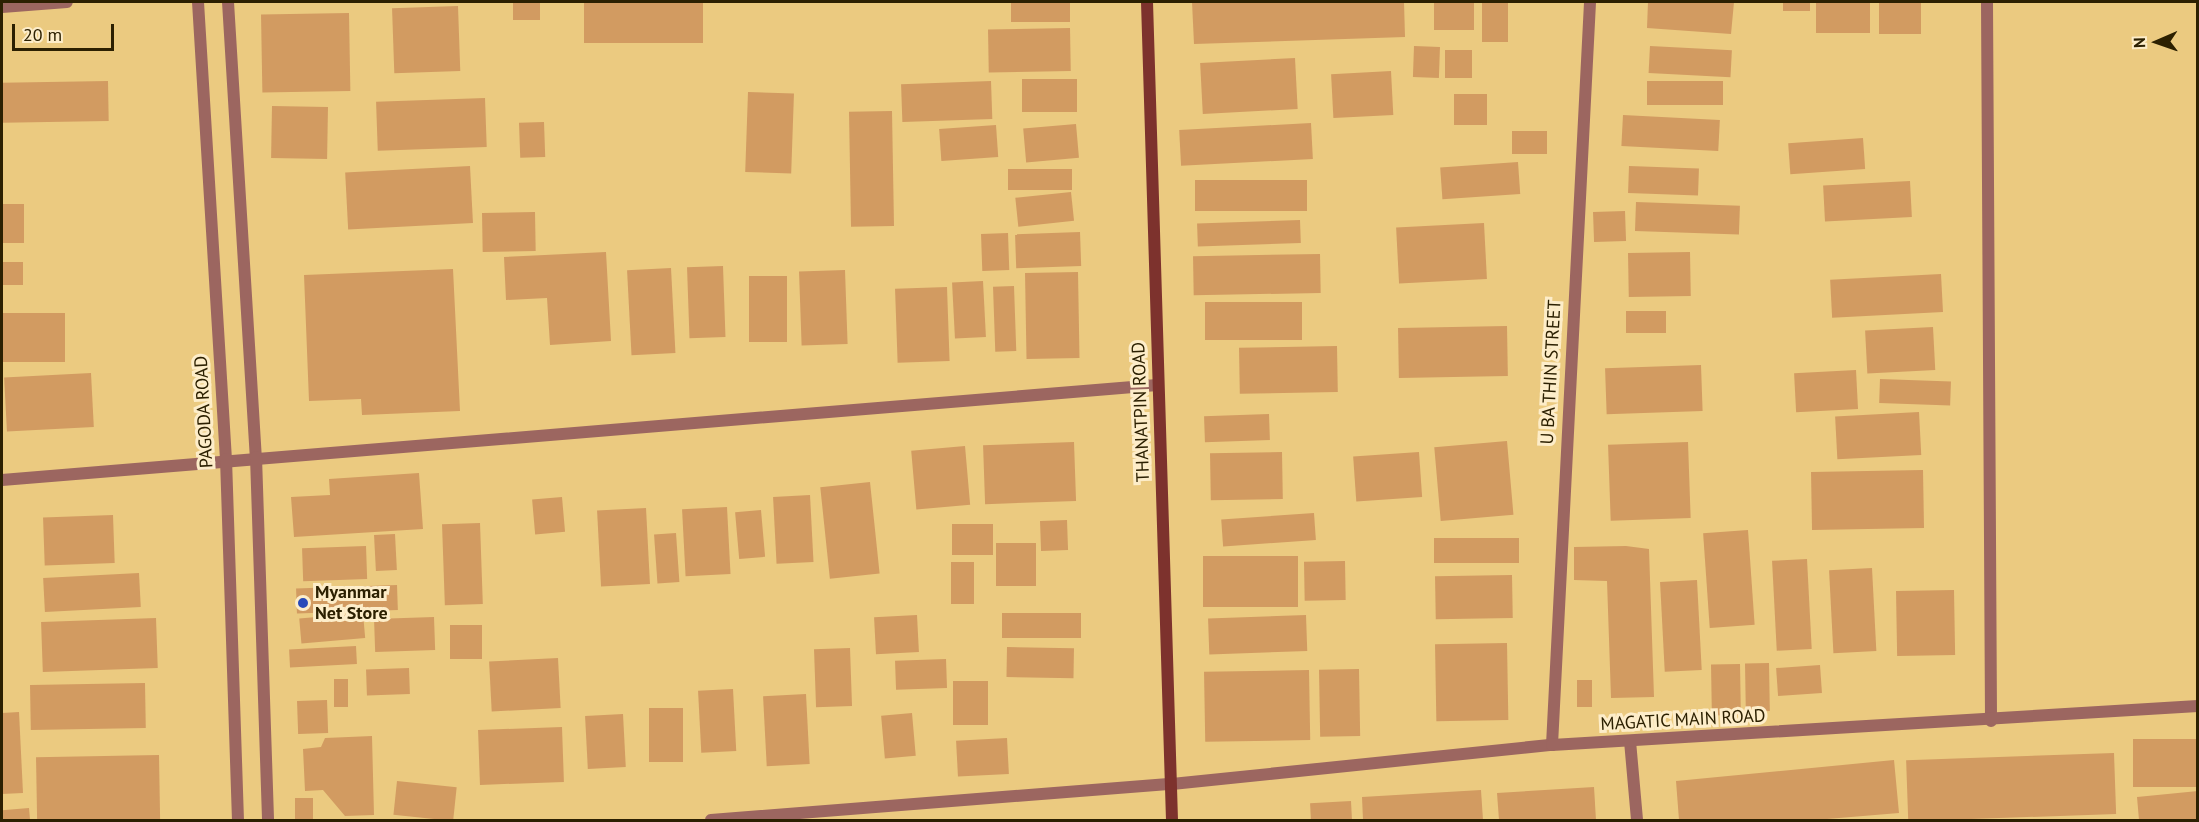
<!DOCTYPE html>
<style>
body{margin:0}
#map{position:relative;width:2199px;height:822px;overflow:hidden;background:#ebca80;font-family:"PT Sans",sans-serif}
div>[style]{position:absolute}
.building>*{inset:0;background:#d29b61;transform-origin:0 0}
.minor>*{height:12px;margin:-6px;padding:0 6px;transform-origin:6px;border-radius:6px;background:#9c6660}
.tertiary>*{height:12px;margin:-6px;padding:0 6px;transform-origin:6px;border-radius:6px;background:#9c6660}
.secondary>*{height:12px;margin:-6px;padding:0 6px;transform-origin:6px;border-radius:6px;background:#7d322d}
.dots>*{width:16px;height:16px;translate:-50% -50%;box-sizing:border-box;border:3px solid #fdedc9;border-radius:50%}
span{translate:-50% -50%;white-space:nowrap;text-align:center;line-height:1.15;-webkit-text-stroke:6px #fdedc9;paint-order:stroke}
.street-label{font-size:18px;color:#2c2001}
.poi-label{font-size:18px;color:#2c2001;font-weight:700}
.left{translate:0 -50%;text-align:left}
.frame{position:absolute;inset:0;border:3px solid #2c2001;pointer-events:none}
.north{position:absolute;left:2127px;top:12px;width:60px;height:60px;-webkit-text-stroke:4px #fdedc9;paint-order:stroke;rotate:268deg;font-size:16px;font-weight:700;line-height:24px;text-align:center;color:#2c2001}
.north::after{content:'';display:block;margin:auto;width:21px;height:27px;background:#2c2001;clip-path:polygon(50% 0,100% 100%,50% 72%,0 100%)}
.scale{position:absolute;left:12px;top:24px;width:102px;height:27px;box-sizing:border-box;border:3px solid #2c2001;border-top:0;padding-left:8px;font-size:18px;line-height:21px;white-space:nowrap;color:#2c2001;-webkit-text-stroke:4px #fdedc9;paint-order:stroke}
</style>
<div id="map">
<div class="building">
<i style="left:513px;top:2px;width:27px;height:18px"></i>
<i style="left:584px;top:2px;width:119px;height:41px"></i>
<i style="left:1011px;top:2px;width:59px;height:20px"></i>
<i style="clip-path:polygon(1192px 2px,1404px 2px,1405px 37px,1194px 44px)"></i>
<i style="left:1434px;top:2px;width:40px;height:28px"></i>
<i style="left:1482px;top:2px;width:26px;height:40px"></i>
<i style="clip-path:polygon(1648px 2px,1734px 2px,1731px 34px,1647px 28px)"></i>
<i style="left:1783px;top:2px;width:27px;height:9px"></i>
<i style="left:1816px;top:2px;width:54px;height:31px"></i>
<i style="left:1879px;top:2px;width:42px;height:32px"></i>
<i style="left:458px;top:6px;width:65px;height:66px;rotate:88deg"></i>
<i style="left:349px;top:13px;width:78px;height:88px;rotate:89deg"></i>
<i style="left:1070px;top:28px;width:43px;height:82px;rotate:89deg"></i>
<i style="left:1414px;top:46px;width:26px;height:31px;rotate:2deg"></i>
<i style="left:1650px;top:46px;width:82px;height:27px;rotate:3deg"></i>
<i style="left:1472px;top:50px;width:28px;height:27px;rotate:90deg"></i>
<i style="left:1295px;top:58px;width:51px;height:95px;rotate:87deg"></i>
<i style="left:1391px;top:71px;width:44px;height:60px;rotate:87deg"></i>
<i style="left:1077px;top:79px;width:33px;height:55px;rotate:90deg"></i>
<i style="left:108px;top:81px;width:40px;height:106px;rotate:89deg"></i>
<i style="left:991px;top:81px;width:38px;height:90px;rotate:88deg"></i>
<i style="left:1647px;top:81px;width:76px;height:24px"></i>
<i style="left:748px;top:92px;width:46px;height:80px;rotate:2deg"></i>
<i style="left:1454px;top:94px;width:33px;height:31px"></i>
<i style="left:485px;top:98px;width:49px;height:109px;rotate:88deg"></i>
<i style="left:272px;top:106px;width:56px;height:52px;rotate:1deg"></i>
<i style="left:892px;top:111px;width:115px;height:43px;rotate:89deg"></i>
<i style="left:1623px;top:115px;width:97px;height:31px;rotate:3deg"></i>
<i style="left:544px;top:122px;width:35px;height:25px;rotate:88deg"></i>
<i style="left:1311px;top:123px;width:36px;height:132px;rotate:87deg"></i>
<i style="left:1076px;top:124px;width:34px;height:53px;rotate:85deg"></i>
<i style="left:996px;top:125px;width:32px;height:57px;rotate:86deg"></i>
<i style="left:1547px;top:131px;width:23px;height:35px;rotate:90deg"></i>
<i style="left:1863px;top:138px;width:31px;height:75px;rotate:86deg"></i>
<i style="left:1518px;top:162px;width:32px;height:78px;rotate:86deg"></i>
<i style="left:470px;top:166px;width:57px;height:125px;rotate:87deg"></i>
<i style="left:1629px;top:166px;width:70px;height:27px;rotate:2deg"></i>
<i style="left:1008px;top:169px;width:64px;height:21px"></i>
<i style="left:1195px;top:180px;width:112px;height:31px"></i>
<i style="left:1910px;top:181px;width:36px;height:87px;rotate:87deg"></i>
<i style="left:1071px;top:192px;width:29px;height:56px;rotate:84deg"></i>
<i style="left:1636px;top:202px;width:104px;height:29px;rotate:2deg"></i>
<i style="left:2px;top:204px;width:22px;height:39px"></i>
<i style="left:1625px;top:211px;width:30px;height:32px;rotate:88deg"></i>
<i style="left:535px;top:212px;width:39px;height:53px;rotate:89deg"></i>
<i style="left:1300px;top:220px;width:23px;height:103px;rotate:88deg"></i>
<i style="left:1484px;top:223px;width:56px;height:88px;rotate:87deg"></i>
<i style="left:1080px;top:232px;width:34px;height:65px;rotate:88deg"></i>
<i style="left:1008px;top:233px;width:37px;height:27px;rotate:88deg"></i>
<i style="clip-path:polygon(606px 252px,611px 341px,550px 345px,547px 298px,506px 300px,504px 257px)"></i>
<i style="left:1690px;top:252px;width:44px;height:62px;rotate:89deg"></i>
<i style="left:1320px;top:254px;width:39px;height:127px;rotate:89deg"></i>
<i style="left:23px;top:262px;width:23px;height:20px;rotate:90deg"></i>
<i style="left:723px;top:266px;width:71px;height:36px;rotate:88deg"></i>
<i style="left:671px;top:268px;width:85px;height:44px;rotate:87deg"></i>
<i style="clip-path:polygon(453px 269px,460px 411px,362px 415px,361px 399px,309px 401px,304px 275px)"></i>
<i style="left:845px;top:270px;width:74px;height:46px;rotate:88deg"></i>
<i style="left:1078px;top:272px;width:86px;height:53px;rotate:89deg"></i>
<i style="left:1941px;top:274px;width:38px;height:111px;rotate:87deg"></i>
<i style="left:749px;top:276px;width:38px;height:66px"></i>
<i style="left:983px;top:281px;width:56px;height:31px;rotate:87deg"></i>
<i style="left:1014px;top:286px;width:65px;height:21px;rotate:88deg"></i>
<i style="left:947px;top:287px;width:74px;height:52px;rotate:88deg"></i>
<i style="left:1205px;top:302px;width:97px;height:38px"></i>
<i style="left:1626px;top:311px;width:40px;height:22px"></i>
<i style="left:2px;top:313px;width:63px;height:49px"></i>
<i style="left:1507px;top:326px;width:50px;height:109px;rotate:89deg"></i>
<i style="left:1933px;top:327px;width:43px;height:68px;rotate:87deg"></i>
<i style="left:1337px;top:346px;width:46px;height:98px;rotate:89deg"></i>
<i style="left:1701px;top:365px;width:46px;height:96px;rotate:88deg"></i>
<i style="left:1856px;top:370px;width:39px;height:62px;rotate:87deg"></i>
<i style="left:91px;top:373px;width:54px;height:87px;rotate:87deg"></i>
<i style="left:1880px;top:379px;width:71px;height:24px;rotate:2deg"></i>
<i style="left:1919px;top:412px;width:43px;height:84px;rotate:87deg"></i>
<i style="left:1269px;top:414px;width:26px;height:65px;rotate:88deg"></i>
<i style="left:1507px;top:441px;width:74px;height:73px;rotate:85deg"></i>
<i style="left:1074px;top:442px;width:59px;height:91px;rotate:88deg"></i>
<i style="left:1688px;top:442px;width:76px;height:80px;rotate:88deg"></i>
<i style="left:965px;top:446px;width:59px;height:54px;rotate:85deg"></i>
<i style="left:1282px;top:452px;width:47px;height:72px;rotate:89deg"></i>
<i style="left:1419px;top:452px;width:45px;height:66px;rotate:86deg"></i>
<i style="left:1923px;top:470px;width:58px;height:112px;rotate:89deg"></i>
<i style="clip-path:polygon(419px 473px,423px 529px,294px 537px,291px 497px,330px 495px,329px 479px)"></i>
<i style="left:870px;top:482px;width:92px;height:50px;rotate:84deg"></i>
<i style="left:810px;top:495px;width:67px;height:37px;rotate:87deg"></i>
<i style="left:562px;top:497px;width:35px;height:30px;rotate:85deg"></i>
<i style="left:727px;top:507px;width:67px;height:45px;rotate:87deg"></i>
<i style="left:646px;top:508px;width:76px;height:49px;rotate:87deg"></i>
<i style="left:761px;top:510px;width:47px;height:26px;rotate:85deg"></i>
<i style="left:1314px;top:513px;width:27px;height:93px;rotate:86deg"></i>
<i style="left:113px;top:515px;width:48px;height:70px;rotate:88deg"></i>
<i style="left:1067px;top:520px;width:30px;height:27px;rotate:88deg"></i>
<i style="left:480px;top:523px;width:81px;height:38px;rotate:88deg"></i>
<i style="left:952px;top:524px;width:41px;height:31px"></i>
<i style="left:1748px;top:530px;width:95px;height:45px;rotate:86deg"></i>
<i style="left:676px;top:533px;width:49px;height:22px;rotate:86deg"></i>
<i style="left:395px;top:534px;width:36px;height:21px;rotate:87deg"></i>
<i style="left:1434px;top:538px;width:85px;height:25px"></i>
<i style="left:996px;top:543px;width:40px;height:43px"></i>
<i style="left:366px;top:546px;width:33px;height:64px;rotate:88deg"></i>
<i style="clip-path:polygon(1626px 546px,1649px 549px,1654px 697px,1611px 698px,1607px 581px,1574px 580px,1574px 547px)"></i>
<i style="left:1203px;top:556px;width:95px;height:51px"></i>
<i style="left:1807px;top:559px;width:90px;height:35px;rotate:87deg"></i>
<i style="left:1345px;top:561px;width:39px;height:41px;rotate:89deg"></i>
<i style="left:951px;top:562px;width:23px;height:42px"></i>
<i style="left:1872px;top:568px;width:83px;height:43px;rotate:87deg"></i>
<i style="left:139px;top:573px;width:34px;height:96px;rotate:87deg"></i>
<i style="left:1512px;top:575px;width:43px;height:77px;rotate:89deg"></i>
<i style="left:1697px;top:580px;width:90px;height:37px;rotate:87deg"></i>
<i style="left:397px;top:585px;width:25px;height:101px;rotate:88deg"></i>
<i style="left:1954px;top:590px;width:65px;height:58px;rotate:89deg"></i>
<i style="left:363px;top:613px;width:25px;height:64px;rotate:85deg"></i>
<i style="left:1081px;top:613px;width:25px;height:79px;rotate:90deg"></i>
<i style="left:917px;top:615px;width:37px;height:43px;rotate:87deg"></i>
<i style="left:1306px;top:615px;width:36px;height:98px;rotate:88deg"></i>
<i style="left:434px;top:617px;width:33px;height:60px;rotate:88deg"></i>
<i style="left:156px;top:618px;width:50px;height:115px;rotate:88deg"></i>
<i style="left:450px;top:625px;width:32px;height:34px"></i>
<i style="left:1507px;top:643px;width:77px;height:72px;rotate:89deg"></i>
<i style="left:356px;top:646px;width:18px;height:67px;rotate:87deg"></i>
<i style="left:1007px;top:647px;width:67px;height:30px;rotate:1deg"></i>
<i style="left:850px;top:648px;width:58px;height:36px;rotate:88deg"></i>
<i style="left:558px;top:658px;width:50px;height:69px;rotate:87deg"></i>
<i style="left:946px;top:659px;width:29px;height:51px;rotate:88deg"></i>
<i style="left:1769px;top:663px;width:48px;height:24px;rotate:89deg"></i>
<i style="left:1740px;top:664px;width:51px;height:29px;rotate:89deg"></i>
<i style="left:1820px;top:665px;width:28px;height:44px;rotate:86deg"></i>
<i style="left:409px;top:668px;width:26px;height:43px;rotate:88deg"></i>
<i style="left:1359px;top:669px;width:67px;height:40px;rotate:89deg"></i>
<i style="left:1309px;top:670px;width:70px;height:105px;rotate:89deg"></i>
<i style="left:348px;top:679px;width:28px;height:14px;rotate:90deg"></i>
<i style="left:1577px;top:680px;width:15px;height:27px"></i>
<i style="left:953px;top:681px;width:35px;height:44px"></i>
<i style="left:145px;top:683px;width:45px;height:115px;rotate:89deg"></i>
<i style="left:733px;top:689px;width:62px;height:35px;rotate:87deg"></i>
<i style="left:806px;top:694px;width:70px;height:43px;rotate:87deg"></i>
<i style="left:327px;top:700px;width:33px;height:30px;rotate:88deg"></i>
<i style="left:649px;top:708px;width:34px;height:54px"></i>
<i style="clip-path:polygon(19px 712px,23px 793px,2px 794px,2px 713px)"></i>
<i style="left:912px;top:713px;width:43px;height:31px;rotate:85deg"></i>
<i style="left:623px;top:714px;width:53px;height:38px;rotate:87deg"></i>
<i style="left:562px;top:727px;width:55px;height:84px;rotate:88deg"></i>
<i style="clip-path:polygon(372px 736px,374px 815px,345px 816px,323px 790px,305px 791px,303px 749px,321px 747px,325px 738px)"></i>
<i style="left:1007px;top:738px;width:36px;height:51px;rotate:87deg"></i>
<i style="left:2198px;top:739px;width:48px;height:65px;rotate:90deg"></i>
<i style="left:2114px;top:753px;width:61px;height:208px;rotate:88deg"></i>
<i style="left:159px;top:755px;width:65px;height:123px;rotate:89deg"></i>
<i style="clip-path:polygon(1894px 760px,1899px 813px,1815px 820px,1679px 820px,1676px 781px)"></i>
<i style="left:397px;top:781px;width:60px;height:34px;rotate:6deg"></i>
<i style="clip-path:polygon(1594px 787px,1596px 820px,1499px 820px,1497px 793px)"></i>
<i style="clip-path:polygon(1481px 790px,1483px 820px,1363px 820px,1362px 797px)"></i>
<i style="clip-path:polygon(2198px 791px,2198px 820px,2139px 820px,2137px 797px)"></i>
<i style="left:295px;top:798px;width:18px;height:22px"></i>
<i style="left:1351px;top:801px;width:19px;height:41px;rotate:87deg"></i>
<i style="left:29px;top:808px;width:12px;height:27px;rotate:85deg"></i>
</div>
<div class="minor">
<i style="left:1987px;top:2px;width:719px;rotate:89.68deg"></i>
<i style="left:2px;top:7px;width:65px;rotate:-4.4deg"></i>
<i style="left:2px;top:480px;width:1159px;rotate:-4.7deg"></i>
<i style="left:1630px;top:741px;width:79px;rotate:84.9deg"></i>
<i style="left:1552px;top:745px;width:744px;rotate:-87.07deg"></i>
<i style="left:711px;top:820px;width:462px;rotate:-4.5deg"></i>
<i style="left:1172px;top:784px;width:382px;rotate:-5.9deg"></i>
<i style="left:1552px;top:745px;width:647px;rotate:-3.45deg"></i>
</div>
<div class="tertiary">
<i style="left:198px;top:2px;width:458px;rotate:86.5deg"></i>
<i style="left:226px;top:459px;width:361px;rotate:88.1deg"></i>
<i style="left:228px;top:2px;width:456px;rotate:86.5deg"></i>
<i style="left:256px;top:457px;width:363px;rotate:88.1deg"></i>
</div>
<div class="secondary">
<i style="left:1147px;top:2px;width:818px;rotate:88.25deg"></i>
</div>
<div class="dots">
<i style="left:303px;top:603px;background:#294ab9"></i>
</div>
<div class="street-label">
<span style="left:1551px;top:372px;rotate:-87deg">U BA THIN STREET</span>
<span style="left:204px;top:412px;rotate:-93deg">PAGODA ROAD</span>
<span style="left:1141px;top:412px;rotate:-92deg">THANATPIN ROAD</span>
<span style="left:1683px;top:720px;rotate:-3deg">MAGATIC MAIN ROAD</span>
</div>
<div class="poi-label">
<span class="left" style="left:315px;top:603px">Myanmar<br>Net Store</span>
</div>
<div class="frame"></div>
<div class="north">N</div>
<div class="scale">20 m</div>
</div>
